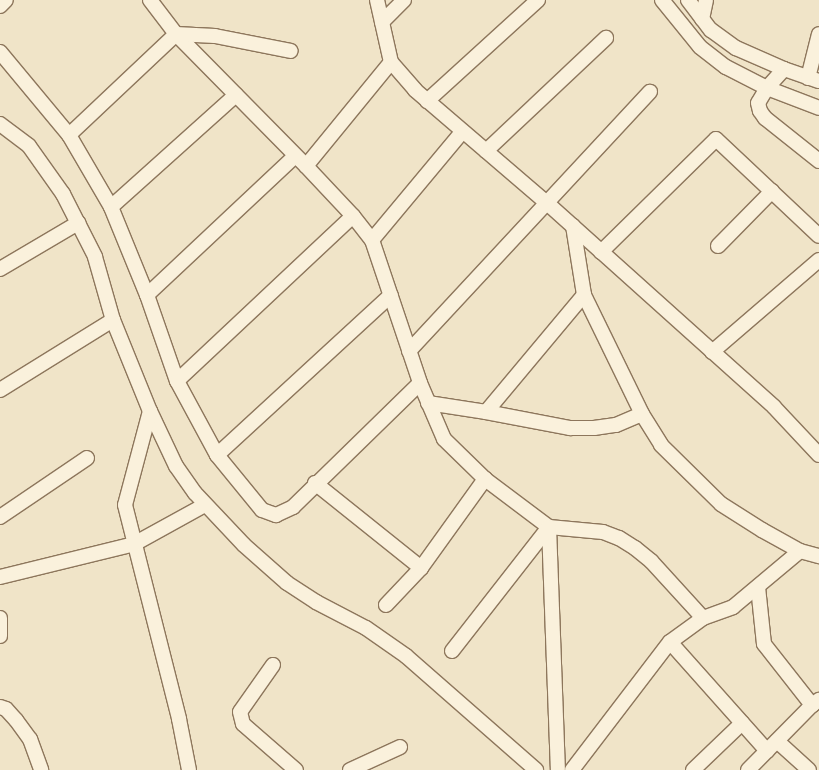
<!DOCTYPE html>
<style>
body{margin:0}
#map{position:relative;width:819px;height:770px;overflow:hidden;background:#f0e4c8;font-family:"Times New Roman",serif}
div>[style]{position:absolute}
.roads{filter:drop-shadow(1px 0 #8d765c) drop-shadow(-1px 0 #8d765c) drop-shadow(0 1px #8d765c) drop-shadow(0 -1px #8d765c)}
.minor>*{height:14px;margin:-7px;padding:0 7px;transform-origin:7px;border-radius:7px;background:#faf1dc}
span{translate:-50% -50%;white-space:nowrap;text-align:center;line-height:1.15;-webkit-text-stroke:3px #f7eed8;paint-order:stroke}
</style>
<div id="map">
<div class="roads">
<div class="minor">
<i style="left:150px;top:0;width:43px;rotate:52.6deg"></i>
<i style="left:176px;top:34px;width:185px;rotate:45.4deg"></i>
<i style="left:306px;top:166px;width:69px;rotate:46.8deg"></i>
<i style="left:353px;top:216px;width:31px;rotate:52deg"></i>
<i style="left:372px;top:240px;width:151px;rotate:71.4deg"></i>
<i style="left:420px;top:383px;width:61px;rotate:66.8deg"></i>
<i style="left:444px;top:439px;width:57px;rotate:44.3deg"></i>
<i style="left:485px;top:479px;width:80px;rotate:36.9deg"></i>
<i style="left:549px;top:527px;width:54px;rotate:5.3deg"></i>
<i style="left:603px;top:532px;width:17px;rotate:21deg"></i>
<i style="left:619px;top:538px;width:19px;rotate:32deg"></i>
<i style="left:635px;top:548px;width:21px;rotate:39deg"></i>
<i style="left:651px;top:561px;width:77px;rotate:47.6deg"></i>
<i style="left:377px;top:0;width:64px;rotate:77.3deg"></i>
<i style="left:391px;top:62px;width:37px;rotate:49deg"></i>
<i style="left:415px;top:90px;width:174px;rotate:40.6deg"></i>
<i style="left:547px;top:203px;width:305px;rotate:41.9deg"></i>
<i style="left:774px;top:407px;width:66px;rotate:46.8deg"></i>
<i style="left:662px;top:0;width:60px;rotate:51deg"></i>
<i style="left:700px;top:47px;width:33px;rotate:38deg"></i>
<i style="left:726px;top:67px;width:46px;rotate:27.1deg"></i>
<i style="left:767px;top:88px;width:56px;rotate:21deg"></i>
<i style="left:688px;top:0;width:38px;rotate:53deg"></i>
<i style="left:711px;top:30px;width:31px;rotate:36deg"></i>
<i style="left:736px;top:48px;width:52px;rotate:23.6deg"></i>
<i style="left:784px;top:69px;width:37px;rotate:19deg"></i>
<i style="left:0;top:6px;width:8px;rotate:-45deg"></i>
<i style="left:702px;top:19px;width:19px;rotate:-78deg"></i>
<i style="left:382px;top:22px;width:31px;rotate:-45deg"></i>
<i style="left:0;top:52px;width:108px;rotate:50.3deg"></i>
<i style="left:69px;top:135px;width:83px;rotate:59.7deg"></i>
<i style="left:111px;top:207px;width:95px;rotate:67.8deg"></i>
<i style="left:147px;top:295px;width:91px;rotate:70.8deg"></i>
<i style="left:177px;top:381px;width:84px;rotate:61.6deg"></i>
<i style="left:217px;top:455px;width:71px;rotate:50.7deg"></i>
<i style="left:262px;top:510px;width:15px;rotate:20deg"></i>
<i style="left:276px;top:515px;width:19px;rotate:-25deg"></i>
<i style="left:293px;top:507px;width:177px;rotate:-44.3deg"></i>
<i style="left:784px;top:69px;width:25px;rotate:132deg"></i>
<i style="left:767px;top:88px;width:17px;rotate:121deg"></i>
<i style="left:758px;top:103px;width:8px;rotate:76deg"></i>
<i style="left:760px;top:111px;width:9px;rotate:54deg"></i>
<i style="left:765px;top:118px;width:69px;rotate:38.5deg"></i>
<i style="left:808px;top:78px;width:45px;rotate:-76deg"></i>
<i style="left:427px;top:101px;width:150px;rotate:-42.3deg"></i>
<i style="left:0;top:124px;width:36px;rotate:37deg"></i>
<i style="left:29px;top:146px;width:59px;rotate:54.7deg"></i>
<i style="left:63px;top:194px;width:33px;rotate:63deg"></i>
<i style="left:78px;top:223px;width:38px;rotate:63deg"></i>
<i style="left:95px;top:257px;width:66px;rotate:74.1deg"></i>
<i style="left:113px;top:320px;width:98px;rotate:67.9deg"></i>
<i style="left:150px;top:411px;width:61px;rotate:64.7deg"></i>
<i style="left:176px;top:466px;width:33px;rotate:55deg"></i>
<i style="left:195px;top:493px;width:71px;rotate:46.7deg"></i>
<i style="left:244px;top:545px;width:57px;rotate:41.5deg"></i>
<i style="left:287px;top:583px;width:35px;rotate:33deg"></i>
<i style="left:316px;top:602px;width:56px;rotate:27.5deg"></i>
<i style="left:366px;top:628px;width:49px;rotate:35deg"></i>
<i style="left:406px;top:656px;width:173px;rotate:41.2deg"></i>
<i style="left:69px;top:135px;width:147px;rotate:-43.3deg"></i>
<i style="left:176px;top:34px;width:39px;rotate:3deg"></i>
<i style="left:215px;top:36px;width:77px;rotate:11.2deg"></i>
<i style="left:486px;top:151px;width:165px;rotate:-43.3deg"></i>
<i style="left:306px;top:166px;width:134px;rotate:-50.7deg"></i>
<i style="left:111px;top:207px;width:168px;rotate:-41.9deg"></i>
<i style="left:573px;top:226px;width:70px;rotate:80.9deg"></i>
<i style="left:584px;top:295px;width:132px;rotate:64deg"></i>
<i style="left:642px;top:414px;width:36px;rotate:58deg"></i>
<i style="left:661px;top:445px;width:84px;rotate:44.5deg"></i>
<i style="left:721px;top:504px;width:49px;rotate:32.4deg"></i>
<i style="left:762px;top:530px;width:43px;rotate:28.9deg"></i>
<i style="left:800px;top:551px;width:20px;rotate:15deg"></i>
<i style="left:372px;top:240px;width:141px;rotate:-50.2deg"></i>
<i style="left:718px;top:246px;width:77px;rotate:-45.5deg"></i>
<i style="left:601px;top:252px;width:161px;rotate:-44.5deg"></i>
<i style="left:716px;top:139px;width:141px;rotate:43.3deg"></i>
<i style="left:0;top:269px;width:91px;rotate:-30.5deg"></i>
<i style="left:147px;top:295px;width:203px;rotate:-43.2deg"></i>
<i style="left:409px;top:351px;width:354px;rotate:-47.1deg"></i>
<i style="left:712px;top:352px;width:141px;rotate:-40.7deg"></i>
<i style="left:177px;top:381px;width:241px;rotate:-43.2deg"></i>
<i style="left:0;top:390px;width:133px;rotate:-31.8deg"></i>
<i style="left:428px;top:403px;width:59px;rotate:8.8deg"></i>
<i style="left:486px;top:412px;width:86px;rotate:10.8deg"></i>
<i style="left:570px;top:428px;width:24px"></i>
<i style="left:594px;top:428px;width:22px;rotate:-8deg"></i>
<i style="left:616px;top:425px;width:28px;rotate:-23deg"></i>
<i style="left:150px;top:411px;width:97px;rotate:104.9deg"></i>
<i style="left:125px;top:505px;width:221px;rotate:75.8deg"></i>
<i style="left:179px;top:719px;width:52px;rotate:78.9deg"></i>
<i style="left:486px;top:412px;width:153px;rotate:-50.1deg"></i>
<i style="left:217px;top:455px;width:236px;rotate:-42.6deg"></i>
<i style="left:315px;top:483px;width:136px;rotate:38.7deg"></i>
<i style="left:0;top:517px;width:105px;rotate:-34.1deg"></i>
<i style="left:549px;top:527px;width:243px;rotate:87.9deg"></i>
<i style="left:0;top:577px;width:138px;rotate:-13.8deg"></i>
<i style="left:134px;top:544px;width:81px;rotate:-28.8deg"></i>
<i style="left:758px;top:587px;width:57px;rotate:84deg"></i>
<i style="left:764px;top:644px;width:78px;rotate:51.8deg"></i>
<i style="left:386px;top:605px;width:51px;rotate:-46.6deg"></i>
<i style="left:421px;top:568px;width:110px;rotate:-54.3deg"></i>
<i style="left:0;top:618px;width:18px;rotate:90deg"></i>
<i style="left:670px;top:642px;width:146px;rotate:48.3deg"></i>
<i style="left:452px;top:651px;width:157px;rotate:-52deg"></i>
<i style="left:273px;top:665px;width:57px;rotate:125.1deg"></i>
<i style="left:240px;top:712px;width:12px;rotate:76deg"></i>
<i style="left:243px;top:724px;width:70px;rotate:41deg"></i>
<i style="left:0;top:707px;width:6px;rotate:18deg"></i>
<i style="left:6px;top:709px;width:15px;rotate:48deg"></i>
<i style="left:16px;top:720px;width:24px;rotate:54deg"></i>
<i style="left:30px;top:739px;width:33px;rotate:70deg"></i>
<i style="left:777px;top:741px;width:43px;rotate:42.2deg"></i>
<i style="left:350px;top:770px;width:55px;rotate:-24.7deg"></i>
<i style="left:572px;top:770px;width:161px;rotate:-52.6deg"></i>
<i style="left:670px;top:642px;width:41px;rotate:-36deg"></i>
<i style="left:703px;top:618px;width:32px;rotate:-20deg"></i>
<i style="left:733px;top:607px;width:87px;rotate:-39.9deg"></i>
<i style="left:693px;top:770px;width:68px;rotate:-43.8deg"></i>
<i style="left:748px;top:770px;width:91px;rotate:-45.4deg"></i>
<i style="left:812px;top:705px;width:9px;rotate:-36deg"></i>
</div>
</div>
</div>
